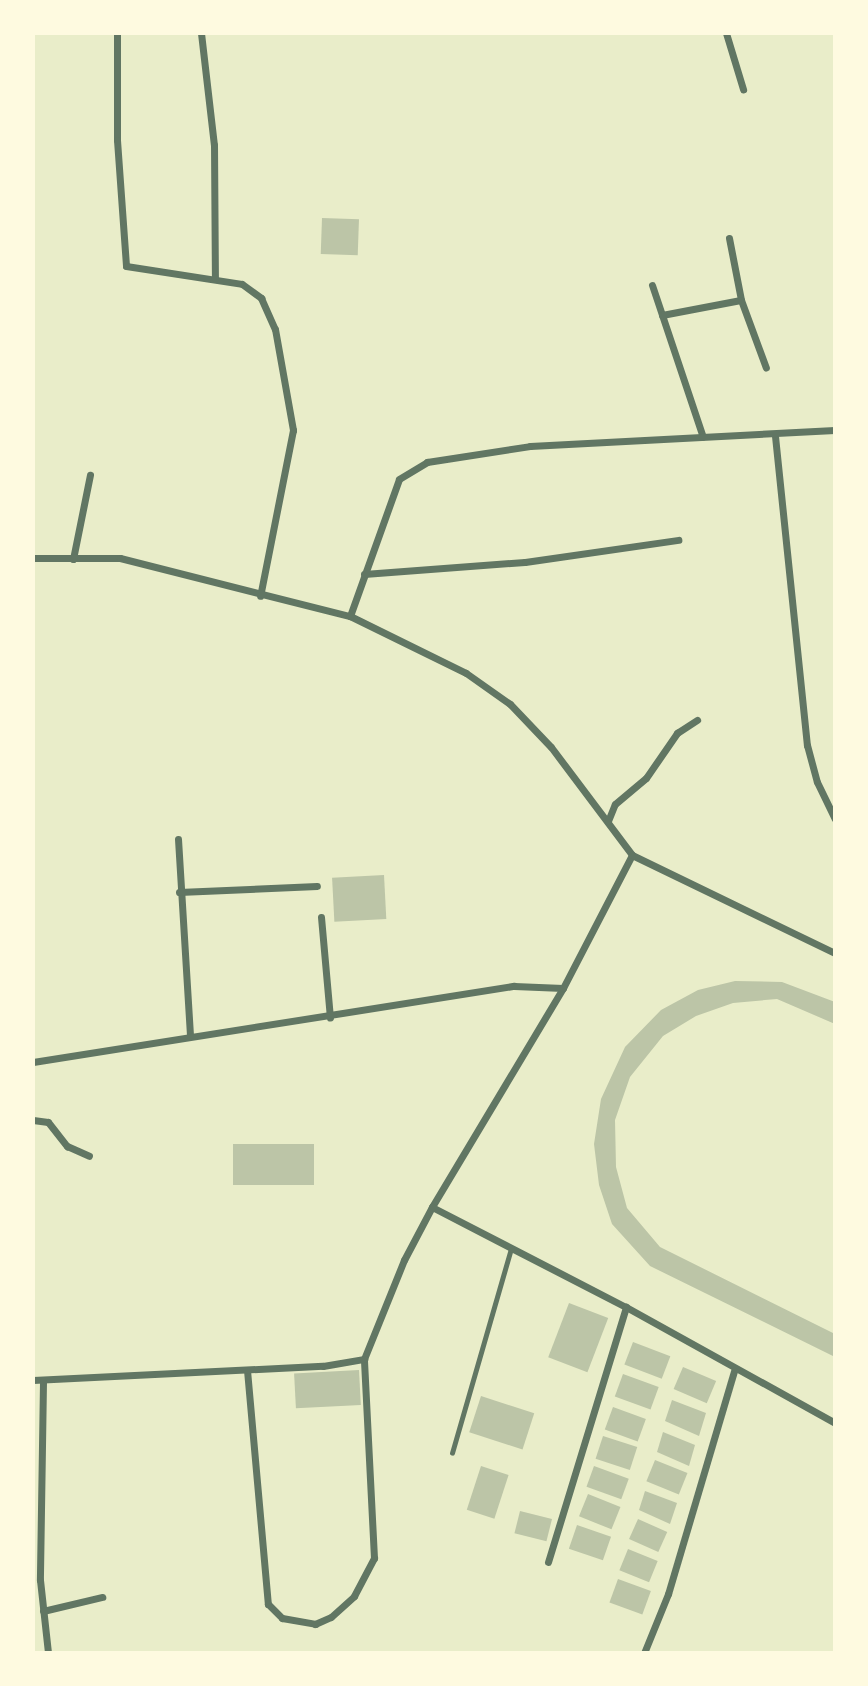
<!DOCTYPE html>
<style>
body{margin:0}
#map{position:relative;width:868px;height:1686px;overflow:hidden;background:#e9edc9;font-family:Cabin,sans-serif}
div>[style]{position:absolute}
.building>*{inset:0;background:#bcc5a7;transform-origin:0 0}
.service>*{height:4.5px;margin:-2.25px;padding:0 2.25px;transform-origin:2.25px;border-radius:2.25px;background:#617663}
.minor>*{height:7px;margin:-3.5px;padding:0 3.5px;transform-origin:3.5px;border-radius:3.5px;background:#617663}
span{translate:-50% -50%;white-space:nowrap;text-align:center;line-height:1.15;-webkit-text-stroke:7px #fefae0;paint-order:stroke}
.frame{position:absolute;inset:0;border:35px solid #fefae0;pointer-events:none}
</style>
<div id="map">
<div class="building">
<i style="left:322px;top:218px;width:37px;height:36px;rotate:2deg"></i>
<i style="left:384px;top:875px;width:44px;height:52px;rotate:87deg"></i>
<i style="clip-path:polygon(735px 981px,782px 982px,835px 1002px,835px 1024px,777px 999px,733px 1003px,696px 1016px,663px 1036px,630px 1077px,615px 1120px,616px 1167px,627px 1208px,660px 1247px,835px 1334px,835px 1357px,650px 1266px,612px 1224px,599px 1185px,594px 1144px,601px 1099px,625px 1047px,661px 1010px,698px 990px)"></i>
<i style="left:314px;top:1144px;width:41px;height:81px;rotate:90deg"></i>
<i style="left:569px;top:1303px;width:42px;height:58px;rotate:21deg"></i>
<i style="left:633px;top:1342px;width:40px;height:24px;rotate:21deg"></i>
<i style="left:683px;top:1367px;width:36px;height:24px;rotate:23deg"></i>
<i style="left:359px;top:1370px;width:35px;height:65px;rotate:87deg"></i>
<i style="left:623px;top:1374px;width:38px;height:24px;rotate:20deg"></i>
<i style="left:481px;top:1396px;width:56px;height:38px;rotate:18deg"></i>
<i style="clip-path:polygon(672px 1400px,706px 1413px,699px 1436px,665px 1421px)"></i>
<i style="left:613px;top:1407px;width:35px;height:24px;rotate:20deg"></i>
<i style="clip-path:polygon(663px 1432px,695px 1445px,689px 1466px,657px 1452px)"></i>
<i style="left:603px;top:1436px;width:36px;height:24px;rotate:18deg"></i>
<i style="left:655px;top:1460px;width:35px;height:23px;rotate:22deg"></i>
<i style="left:481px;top:1466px;width:29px;height:46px;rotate:18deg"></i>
<i style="left:594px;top:1466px;width:37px;height:22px;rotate:20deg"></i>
<i style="clip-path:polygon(645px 1491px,677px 1503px,670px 1524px,639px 1510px)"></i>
<i style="left:588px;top:1494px;width:35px;height:24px;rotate:22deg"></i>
<i style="left:520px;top:1511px;width:33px;height:23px;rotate:14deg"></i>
<i style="left:638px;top:1519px;width:32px;height:22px;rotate:24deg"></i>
<i style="left:577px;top:1525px;width:36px;height:25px;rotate:19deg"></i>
<i style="left:628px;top:1549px;width:32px;height:23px;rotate:22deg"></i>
<i style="left:618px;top:1579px;width:35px;height:25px;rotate:20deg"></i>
</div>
<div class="service">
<i style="left:452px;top:1453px;width:212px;rotate:-73.9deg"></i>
</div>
<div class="minor">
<i style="left:117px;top:33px;width:107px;rotate:90deg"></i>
<i style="left:117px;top:140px;width:126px;rotate:85.9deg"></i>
<i style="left:126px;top:266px;width:117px;rotate:8.8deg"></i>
<i style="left:242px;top:284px;width:24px;rotate:36deg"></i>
<i style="left:261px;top:298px;width:34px;rotate:66deg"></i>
<i style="left:275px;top:329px;width:103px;rotate:79.9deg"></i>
<i style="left:293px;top:430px;width:169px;rotate:101.2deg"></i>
<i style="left:201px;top:33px;width:113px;rotate:83.4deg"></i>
<i style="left:214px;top:145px;width:133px;rotate:89.6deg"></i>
<i style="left:726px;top:33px;width:59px;rotate:73.1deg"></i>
<i style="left:729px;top:238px;width:63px;rotate:79deg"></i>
<i style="left:652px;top:285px;width:160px;rotate:71.5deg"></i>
<i style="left:662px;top:315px;width:80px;rotate:-10.8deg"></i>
<i style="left:741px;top:300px;width:72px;rotate:69.8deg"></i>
<i style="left:775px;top:436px;width:311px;rotate:84.1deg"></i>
<i style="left:807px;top:745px;width:38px;rotate:75deg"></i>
<i style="left:817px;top:782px;width:41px;rotate:64.1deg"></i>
<i style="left:33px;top:558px;width:87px"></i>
<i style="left:120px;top:558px;width:237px;rotate:14.2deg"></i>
<i style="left:350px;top:616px;width:129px;rotate:26.2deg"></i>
<i style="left:466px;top:673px;width:54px;rotate:35.2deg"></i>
<i style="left:510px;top:704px;width:59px;rotate:46.4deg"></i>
<i style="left:551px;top:747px;width:135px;rotate:53.1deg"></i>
<i style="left:73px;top:559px;width:86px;rotate:-78.6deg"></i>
<i style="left:364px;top:574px;width:161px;rotate:-4.3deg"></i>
<i style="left:525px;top:562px;width:155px;rotate:-8.2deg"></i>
<i style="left:350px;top:616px;width:145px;rotate:-70.3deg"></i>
<i style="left:399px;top:479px;width:33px;rotate:-31deg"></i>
<i style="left:427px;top:462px;width:104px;rotate:-8.8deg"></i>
<i style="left:530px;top:446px;width:305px;rotate:-3deg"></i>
<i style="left:608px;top:821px;width:18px;rotate:-68deg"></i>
<i style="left:615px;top:804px;width:40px;rotate:-40deg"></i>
<i style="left:646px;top:778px;width:55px;rotate:-55.4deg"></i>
<i style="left:677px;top:733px;width:24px;rotate:-33deg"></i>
<i style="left:178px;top:839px;width:196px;rotate:86.5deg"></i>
<i style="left:179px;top:892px;width:138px;rotate:-2.5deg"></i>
<i style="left:321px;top:917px;width:101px;rotate:84.9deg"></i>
<i style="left:563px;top:988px;width:255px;rotate:120.9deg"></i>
<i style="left:432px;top:1207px;width:218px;rotate:27.3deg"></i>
<i style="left:626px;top:1307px;width:239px;rotate:29deg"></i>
<i style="left:33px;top:1062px;width:487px;rotate:-9deg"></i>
<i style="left:514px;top:986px;width:49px;rotate:2.3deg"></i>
<i style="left:563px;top:988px;width:150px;rotate:-62.6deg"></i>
<i style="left:632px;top:855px;width:225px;rotate:25.8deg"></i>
<i style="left:33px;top:1120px;width:15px;rotate:8deg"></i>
<i style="left:48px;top:1122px;width:31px;rotate:52deg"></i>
<i style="left:67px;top:1146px;width:24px;rotate:24deg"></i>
<i style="left:247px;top:1370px;width:235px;rotate:84.9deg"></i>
<i style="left:268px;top:1604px;width:20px;rotate:45deg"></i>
<i style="left:282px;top:1618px;width:34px;rotate:10deg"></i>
<i style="left:315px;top:1624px;width:17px;rotate:-24deg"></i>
<i style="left:331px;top:1617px;width:31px;rotate:-42deg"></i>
<i style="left:354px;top:1596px;width:43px;rotate:-62.2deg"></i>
<i style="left:374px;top:1558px;width:199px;rotate:-92.9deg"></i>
<i style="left:364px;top:1359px;width:107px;rotate:-68deg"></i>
<i style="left:404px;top:1260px;width:60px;rotate:-62.2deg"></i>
<i style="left:33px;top:1380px;width:290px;rotate:-2.8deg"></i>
<i style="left:323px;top:1366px;width:42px;rotate:-9.7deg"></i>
<i style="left:43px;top:1382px;width:198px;rotate:90.9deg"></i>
<i style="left:40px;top:1580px;width:73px;rotate:83.7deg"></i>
<i style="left:548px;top:1562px;width:267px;rotate:-73deg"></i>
<i style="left:43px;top:1611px;width:61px;rotate:-13.3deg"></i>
<i style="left:644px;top:1653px;width:64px;rotate:-67.9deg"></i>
<i style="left:668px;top:1594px;width:233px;rotate:-73.5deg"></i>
</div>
<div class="frame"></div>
</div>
